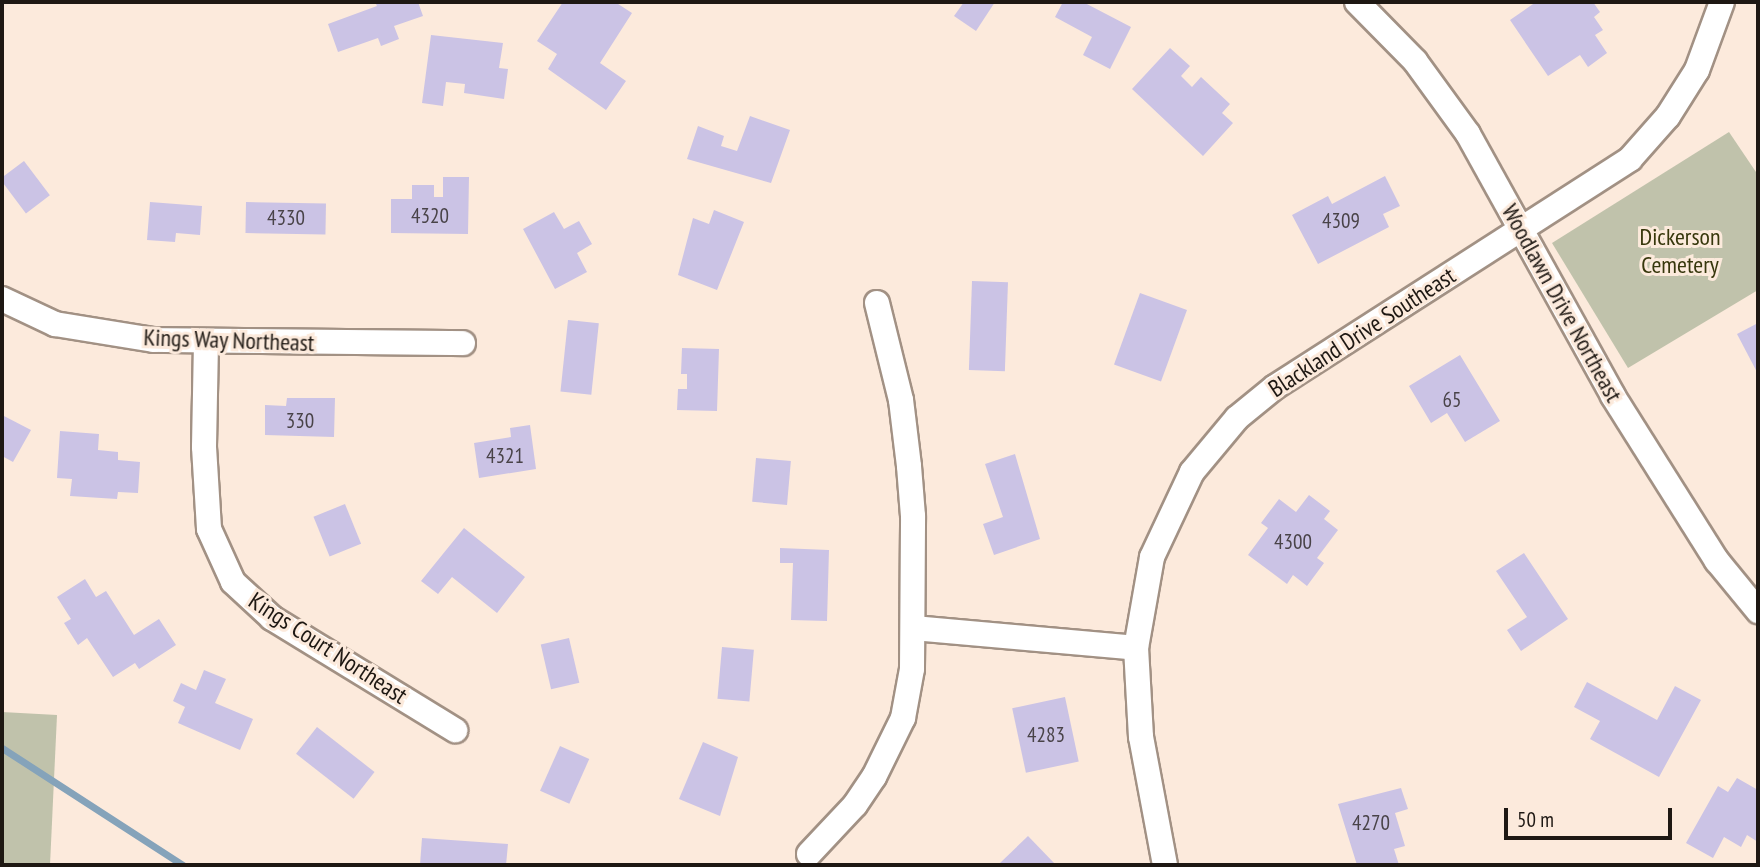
<!DOCTYPE html>
<style>
body{margin:0}
#map{position:relative;width:1760px;height:867px;overflow:hidden;background:#fceadc;font-family:"PT Sans Narrow",sans-serif}
div>[style]{position:absolute}
.green>*{inset:0;background:#c0c2ab}
.stream>*{height:7px;margin:-3.5px;padding:0 3.5px;transform-origin:3.5px;border-radius:3.5px;background:#85a3ba}
.building>*{inset:0;background:#cbc3e5;transform-origin:0 0}
.roads{filter:drop-shadow(2px 0 #a29184) drop-shadow(-2px 0 #a29184) drop-shadow(0 2px #a29184) drop-shadow(0 -2px #a29184)}
.minor>*{height:24px;margin:-12px;padding:0 12px;transform-origin:12px;border-radius:12px;background:#fff}
span{translate:-50% -50%;white-space:nowrap;text-align:center;line-height:1.15;-webkit-text-stroke:6px #fceadc;paint-order:stroke}
.number-label{font-size:21px;color:#494348}
.number-label span{-webkit-text-stroke-width:0}
.park-label{font-size:24px;color:#37370c}
.street-label{font-size:24px;color:#1e1813}
.frame{position:absolute;inset:0;border:4px solid #1e1813;pointer-events:none}
.scale{position:absolute;left:1504px;top:808px;width:168px;height:32px;box-sizing:border-box;border:4px solid #1e1813;border-top:0;padding-left:9px;font-size:21px;line-height:24px;white-space:nowrap;color:#1e1813;-webkit-text-stroke:5px #fceadc;paint-order:stroke}
</style>
<div id="map">
<div class="green">
<i style="clip-path:polygon(1729px 132px,1758px 175px,1758px 290px,1628px 368px,1552px 243px)"></i>
<i style="clip-path:polygon(2px 712px,57px 715px,50px 865px,2px 865px)"></i>
</div>
<div class="stream">
<i style="left:2px;top:748px;width:216px;rotate:32.9deg"></i>
</div>
<div class="building">
<i style="clip-path:polygon(375px 2px,418px 2px,423px 16px,394px 26px,399px 39px,381px 46px,378px 38px,338px 52px,328px 24px,377px 6px)"></i>
<i style="clip-path:polygon(563px 2px,615px 2px,632px 13px,600px 63px,626px 81px,606px 110px,548px 69px,557px 54px,537px 41px)"></i>
<i style="clip-path:polygon(964px 2px,995px 2px,976px 31px,954px 16px)"></i>
<i style="clip-path:polygon(1063px 2px,1083px 2px,1131px 27px,1110px 69px,1083px 55px,1092px 37px,1055px 17px)"></i>
<i style="clip-path:polygon(1536px 2px,1593px 2px,1600px 12px,1594px 17px,1603px 30px,1595px 35px,1607px 53px,1588px 67px,1580px 55px,1548px 76px,1510px 20px)"></i>
<i style="clip-path:polygon(431px 35px,503px 43px,499px 68px,508px 69px,504px 99px,464px 93px,465px 84px,446px 82px,443px 106px,422px 103px)"></i>
<i style="clip-path:polygon(1170px 48px,1190px 66px,1181px 76px,1192px 87px,1201px 77px,1230px 104px,1222px 113px,1233px 123px,1203px 156px,1132px 89px)"></i>
<i style="clip-path:polygon(750px 116px,790px 130px,771px 183px,687px 159px,698px 126px,724px 136px,721px 146px,737px 151px)"></i>
<i style="left:24px;top:161px;width:43px;height:30px;rotate:53deg"></i>
<i style="clip-path:polygon(1385px 176px,1400px 206px,1383px 214px,1389px 227px,1318px 264px,1292px 215px,1328px 196px,1332px 204px)"></i>
<i style="clip-path:polygon(443px 177px,469px 177px,468px 234px,391px 233px,391px 199px,412px 199px,412px 185px,434px 185px,434px 197px,443px 197px)"></i>
<i style="clip-path:polygon(150px 202px,202px 206px,200px 235px,176px 233px,175px 242px,147px 240px)"></i>
<i style="left:246px;top:202px;width:80px;height:31px;rotate:1deg"></i>
<i style="clip-path:polygon(714px 210px,744px 222px,717px 290px,678px 275px,693px 218px,709px 224px)"></i>
<i style="clip-path:polygon(554px 212px,564px 229px,579px 221px,592px 244px,577px 253px,587px 272px,555px 289px,523px 229px)"></i>
<i style="left:972px;top:281px;width:36px;height:89px;rotate:2deg"></i>
<i style="left:1140px;top:293px;width:50px;height:76px;rotate:20deg"></i>
<i style="left:568px;top:320px;width:31px;height:72px;rotate:6deg"></i>
<i style="clip-path:polygon(1758px 323px,1758px 374px,1737px 334px)"></i>
<i style="clip-path:polygon(682px 348px,719px 349px,717px 411px,677px 410px,678px 389px,687px 389px,687px 374px,681px 374px)"></i>
<i style="clip-path:polygon(1460px 355px,1500px 421px,1465px 442px,1447px 413px,1431px 423px,1409px 386px)"></i>
<i style="clip-path:polygon(287px 398px,335px 398px,334px 437px,265px 435px,265px 405px,286px 406px)"></i>
<i style="clip-path:polygon(2px 415px,31px 430px,13px 462px,2px 456px)"></i>
<i style="clip-path:polygon(530px 425px,536px 469px,479px 478px,474px 443px,511px 437px,510px 428px)"></i>
<i style="clip-path:polygon(60px 431px,99px 434px,98px 450px,118px 452px,118px 460px,140px 462px,138px 493px,118px 492px,117px 499px,70px 496px,72px 479px,57px 478px)"></i>
<i style="clip-path:polygon(1015px 454px,1040px 539px,994px 555px,983px 524px,1003px 517px,985px 464px)"></i>
<i style="left:756px;top:458px;width:35px;height:44px;rotate:5deg"></i>
<i style="clip-path:polygon(1309px 495px,1330px 511px,1324px 519px,1338px 530px,1317px 558px,1324px 563px,1307px 586px,1293px 575px,1287px 584px,1248px 555px,1268px 528px,1261px 523px,1279px 499px,1296px 512px)"></i>
<i style="left:345px;top:504px;width:43px;height:34px;rotate:68deg"></i>
<i style="clip-path:polygon(464px 528px,525px 577px,497px 613px,452px 577px,438px 594px,421px 581px)"></i>
<i style="clip-path:polygon(780px 548px,829px 550px,827px 621px,791px 620px,793px 563px,780px 563px)"></i>
<i style="clip-path:polygon(1524px 553px,1568px 619px,1521px 651px,1507px 630px,1527px 617px,1496px 571px)"></i>
<i style="clip-path:polygon(85px 579px,96px 597px,106px 591px,134px 635px,159px 619px,176px 645px,139px 669px,135px 663px,113px 677px,87px 638px,78px 645px,64px 623px,71px 619px,57px 597px)"></i>
<i style="left:569px;top:638px;width:46px;height:29px;rotate:77deg"></i>
<i style="left:722px;top:647px;width:32px;height:52px;rotate:5deg"></i>
<i style="clip-path:polygon(204px 670px,226px 679px,215px 703px,253px 719px,240px 750px,178px 723px,185px 707px,173px 701px,181px 683px,196px 690px)"></i>
<i style="clip-path:polygon(1587px 682px,1657px 720px,1675px 686px,1701px 700px,1659px 777px,1590px 739px,1600px 721px,1574px 707px)"></i>
<i style="left:1065px;top:697px;width:66px;height:54px;rotate:78deg"></i>
<i style="left:317px;top:727px;width:73px;height:34px;rotate:38deg"></i>
<i style="clip-path:polygon(703px 742px,738px 757px,720px 816px,679px 799px)"></i>
<i style="left:560px;top:746px;width:32px;height:49px;rotate:24deg"></i>
<i style="clip-path:polygon(1737px 778px,1758px 790px,1758px 842px,1747px 835px,1741px 847px,1724px 837px,1713px 858px,1686px 843px,1718px 786px,1728px 792px)"></i>
<i style="clip-path:polygon(1401px 788px,1408px 809px,1395px 813px,1405px 846px,1394px 849px,1399px 865px,1357px 865px,1338px 804px)"></i>
<i style="clip-path:polygon(1028px 836px,1056px 865px,1000px 863px)"></i>
<i style="clip-path:polygon(422px 838px,508px 844px,506px 865px,420px 865px)"></i>
</div>
<div class="roads">
<div class="minor">
<i style="left:1357px;top:2px;width:83px;rotate:45.5deg"></i>
<i style="left:1415px;top:61px;width:90px;rotate:54deg"></i>
<i style="left:1468px;top:134px;width:299px;rotate:61deg"></i>
<i style="left:1613px;top:396px;width:195px;rotate:57.8deg"></i>
<i style="left:1717px;top:561px;width:65px;rotate:50.6deg"></i>
<i style="left:2px;top:299px;width:59px;rotate:25.3deg"></i>
<i style="left:55px;top:324px;width:100px;rotate:9.2deg"></i>
<i style="left:154px;top:340px;width:309px;rotate:0.6deg"></i>
<i style="left:206px;top:342px;width:105px;rotate:91.1deg"></i>
<i style="left:204px;top:447px;width:82px;rotate:86.5deg"></i>
<i style="left:209px;top:529px;width:58px;rotate:65.6deg"></i>
<i style="left:233px;top:582px;width:53px;rotate:42.7deg"></i>
<i style="left:272px;top:618px;width:215px;rotate:31.5deg"></i>
<i style="left:914px;top:628px;width:223px;rotate:5.1deg"></i>
<i style="left:809px;top:854px;width:67px;rotate:-46.8deg"></i>
<i style="left:855px;top:805px;width:34px;rotate:-56deg"></i>
<i style="left:874px;top:777px;width:66px;rotate:-63.8deg"></i>
<i style="left:903px;top:718px;width:50px;rotate:-79.6deg"></i>
<i style="left:912px;top:669px;width:153px;rotate:-89.6deg"></i>
<i style="left:913px;top:516px;width:50px;rotate:-94.6deg"></i>
<i style="left:909px;top:466px;width:66px;rotate:-96.9deg"></i>
<i style="left:901px;top:400px;width:100px;rotate:-103.9deg"></i>
<i style="left:1165px;top:865px;width:130px;rotate:-100.6deg"></i>
<i style="left:1141px;top:737px;width:89px;rotate:-93.2deg"></i>
<i style="left:1136px;top:648px;width:92px;rotate:-80deg"></i>
<i style="left:1152px;top:557px;width:94px;rotate:-64.8deg"></i>
<i style="left:1192px;top:472px;width:70px;rotate:-50.2deg"></i>
<i style="left:1237px;top:418px;width:49px;rotate:-39.2deg"></i>
<i style="left:1275px;top:387px;width:422px;rotate:-32.7deg"></i>
<i style="left:1630px;top:159px;width:57px;rotate:-48.5deg"></i>
<i style="left:1668px;top:116px;width:54px;rotate:-57.8deg"></i>
<i style="left:1697px;top:70px;width:72px;rotate:-69.8deg"></i>
</div>
</div>
<div class="number-label">
<span style="left:430px;top:216px">4320</span>
<span style="left:286px;top:218px">4330</span>
<span style="left:1341px;top:221px">4309</span>
<span style="left:1452px;top:400px">65</span>
<span style="left:300px;top:421px">330</span>
<span style="left:505px;top:456px">4321</span>
<span style="left:1293px;top:542px">4300</span>
<span style="left:1046px;top:735px">4283</span>
<span style="left:1371px;top:823px">4270</span>
</div>
<div class="park-label">
<span style="left:1680px;top:251px">Dickerson<br>Cemetery</span>
</div>
<div class="street-label">
<span style="left:1562px;top:303px;rotate:61deg">Woodlawn Drive Northeast</span>
<span style="left:1362px;top:332px;rotate:-33deg">Blackland Drive Southeast</span>
<span style="left:229px;top:340px;rotate:2deg">Kings Way Northeast</span>
<span style="left:328px;top:648px;rotate:33deg">Kings Court Northeast</span>
</div>
<div class="frame"></div>
<div class="scale">50 m</div>
</div>
